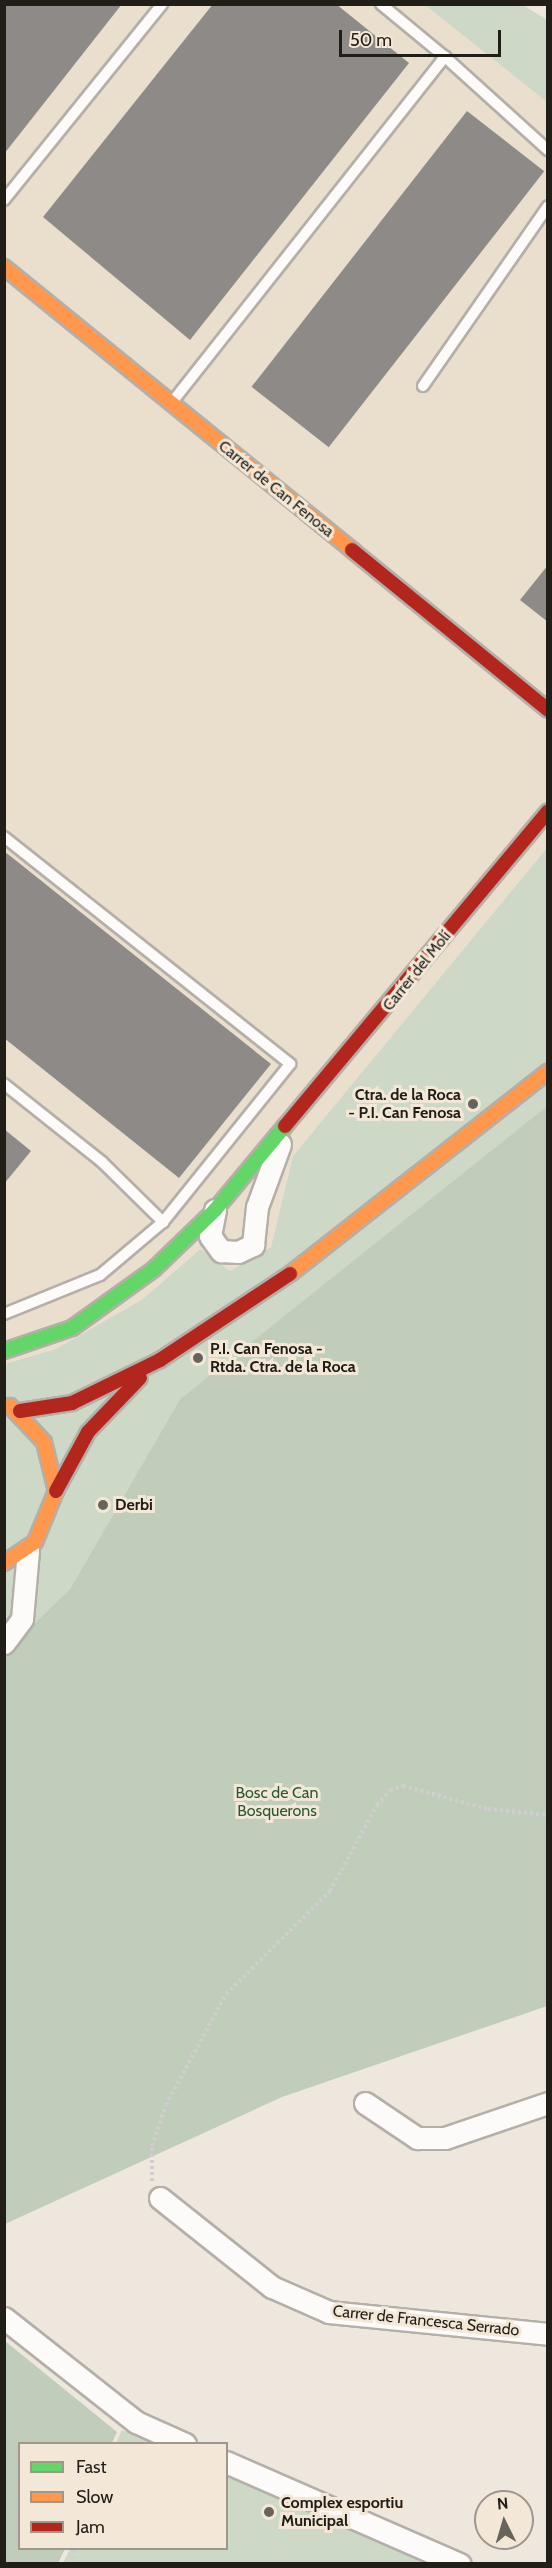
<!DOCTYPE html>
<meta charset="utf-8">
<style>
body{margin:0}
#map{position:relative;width:552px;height:2568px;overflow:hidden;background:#ede7dd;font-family:Cabin,sans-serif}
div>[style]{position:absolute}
.built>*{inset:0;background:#eadecd}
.green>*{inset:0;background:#cdd8c7}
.forest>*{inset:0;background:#bfcdba}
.building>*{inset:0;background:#8e8a88;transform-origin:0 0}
.path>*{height:4px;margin-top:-2px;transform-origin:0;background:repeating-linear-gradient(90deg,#d1cfcd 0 3px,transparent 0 6px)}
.roads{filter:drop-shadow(2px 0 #b4afa8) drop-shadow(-2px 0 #b4afa8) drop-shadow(0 2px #b4afa8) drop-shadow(0 -2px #b4afa8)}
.lane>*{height:10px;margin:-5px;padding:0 5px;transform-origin:5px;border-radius:5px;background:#fcfbfa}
.street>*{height:21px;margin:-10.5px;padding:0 10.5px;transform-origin:10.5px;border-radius:10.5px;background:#fcfbfa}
.fast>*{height:14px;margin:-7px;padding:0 7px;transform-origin:7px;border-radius:7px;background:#63d668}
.slow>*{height:14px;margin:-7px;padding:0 7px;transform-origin:7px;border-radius:7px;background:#ff974d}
.jam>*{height:14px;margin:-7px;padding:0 7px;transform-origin:7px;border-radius:7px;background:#b3261e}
.dots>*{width:16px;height:16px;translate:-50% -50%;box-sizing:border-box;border:3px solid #f3e8d7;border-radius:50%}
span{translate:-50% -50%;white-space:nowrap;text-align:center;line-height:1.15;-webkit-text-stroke:6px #f3e8d7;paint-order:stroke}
.street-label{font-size:16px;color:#211d17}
.poi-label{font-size:16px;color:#211d17;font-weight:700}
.right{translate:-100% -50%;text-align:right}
.left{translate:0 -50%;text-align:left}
.park-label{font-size:16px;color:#2a5833}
.frame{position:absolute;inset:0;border:6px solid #211d17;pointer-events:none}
.legend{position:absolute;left:18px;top:2442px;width:210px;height:108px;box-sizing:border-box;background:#f3e8d7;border:2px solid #9f978a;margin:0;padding:8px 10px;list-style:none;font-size:18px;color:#211d17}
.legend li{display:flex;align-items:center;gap:12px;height:30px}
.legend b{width:30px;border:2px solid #9f978a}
.north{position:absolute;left:474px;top:2490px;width:60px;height:60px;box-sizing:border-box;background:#f3e8d7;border:2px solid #9f978a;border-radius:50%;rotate:355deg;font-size:16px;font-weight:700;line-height:24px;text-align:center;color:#211d17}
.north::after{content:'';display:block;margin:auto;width:21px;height:27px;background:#68645c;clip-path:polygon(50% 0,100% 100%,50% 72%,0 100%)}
.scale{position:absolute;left:339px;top:30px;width:162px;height:27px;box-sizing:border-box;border:3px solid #211d17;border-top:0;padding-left:8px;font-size:18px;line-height:21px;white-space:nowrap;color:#211d17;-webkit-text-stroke:4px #f3e8d7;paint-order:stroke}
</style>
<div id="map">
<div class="built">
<i style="clip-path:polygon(5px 5px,425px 5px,547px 102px,547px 848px,293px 1156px,271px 1247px,230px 1271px,199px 1249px,143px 1299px,56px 1349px,5px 1364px)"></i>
</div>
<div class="green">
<i style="clip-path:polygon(425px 5px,523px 5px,547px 20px,547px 102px)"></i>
<i style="clip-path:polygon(547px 848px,547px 1106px,180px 1399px,70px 1589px,5px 1652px,5px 1364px,56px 1349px,143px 1299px,200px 1249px,230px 1271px,271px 1247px,293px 1156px)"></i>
<i style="clip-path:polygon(122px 2430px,153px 2443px,116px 2443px)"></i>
<i style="clip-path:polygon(227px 2475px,430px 2563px,63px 2563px,70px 2549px,226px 2548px)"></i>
</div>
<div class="forest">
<i style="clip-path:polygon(547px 1106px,547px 2006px,282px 2097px,5px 2224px,5px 1652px,70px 1589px,180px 1399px)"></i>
<i style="clip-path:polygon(5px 2341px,117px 2432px,112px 2443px,20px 2444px,20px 2548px,65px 2549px,58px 2563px,5px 2563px)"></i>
</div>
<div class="building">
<i style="clip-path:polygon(4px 4px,122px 4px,4px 154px)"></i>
<i style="clip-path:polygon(213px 4px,336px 4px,409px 63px,190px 340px,43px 217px)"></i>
<i style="left:467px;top:111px;width:98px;height:350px;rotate:38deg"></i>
<i style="clip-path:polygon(548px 565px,548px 622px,520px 600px)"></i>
<i style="clip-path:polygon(4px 851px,271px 1064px,179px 1178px,4px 1038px)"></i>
<i style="clip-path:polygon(4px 1129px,31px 1151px,4px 1184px)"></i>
</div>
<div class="path">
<i style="left:152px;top:2181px;width:35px;rotate:-90deg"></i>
<i style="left:152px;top:2146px;width:43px;rotate:-71.1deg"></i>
<i style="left:166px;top:2105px;width:126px;rotate:-61.6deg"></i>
<i style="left:226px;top:1994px;width:146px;rotate:-44.7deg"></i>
<i style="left:330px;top:1891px;width:98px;rotate:-61.3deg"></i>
<i style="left:377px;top:1805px;width:20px;rotate:-49deg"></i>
<i style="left:390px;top:1790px;width:14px;rotate:-17deg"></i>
<i style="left:403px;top:1786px;width:88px;rotate:15.1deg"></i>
<i style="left:488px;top:1809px;width:60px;rotate:5.7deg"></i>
<i style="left:69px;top:2564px;width:17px;rotate:-69deg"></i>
</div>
<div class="roads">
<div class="lane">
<i style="left:445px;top:57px;width:139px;rotate:42.1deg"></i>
<i style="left:4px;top:200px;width:252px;rotate:-51.1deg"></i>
<i style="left:423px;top:386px;width:219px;rotate:-55.2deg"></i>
<i style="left:173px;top:401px;width:439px;rotate:-51.7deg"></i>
<i style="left:445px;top:57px;width:83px;rotate:-140.4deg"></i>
<i style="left:4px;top:837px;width:365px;rotate:38.4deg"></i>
<i style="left:290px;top:1064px;width:203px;rotate:128.8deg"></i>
<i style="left:4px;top:1084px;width:125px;rotate:38.5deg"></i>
<i style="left:102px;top:1162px;width:86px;rotate:44.5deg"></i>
<i style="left:163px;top:1222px;width:82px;rotate:139.9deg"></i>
<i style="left:100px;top:1275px;width:104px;rotate:157.9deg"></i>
</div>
<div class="street">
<i style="left:215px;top:1210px;width:26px;rotate:101deg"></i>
<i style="left:210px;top:1236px;width:19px;rotate:54deg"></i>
<i style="left:221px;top:1251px;width:17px;rotate:3deg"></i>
<i style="left:238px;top:1252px;width:17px;rotate:-25deg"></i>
<i style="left:253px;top:1245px;width:38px;rotate:-84deg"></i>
<i style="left:257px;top:1207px;width:67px;rotate:-69.9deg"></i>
<i style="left:4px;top:1643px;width:30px;rotate:-53deg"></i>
<i style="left:22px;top:1619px;width:69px;rotate:-85deg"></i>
<i style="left:365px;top:2103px;width:63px;rotate:33.9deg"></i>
<i style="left:417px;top:2138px;width:28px"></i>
<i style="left:445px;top:2138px;width:109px;rotate:-18.8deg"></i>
<i style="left:160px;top:2198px;width:143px;rotate:38.5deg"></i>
<i style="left:272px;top:2287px;width:62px;rotate:23.7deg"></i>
<i style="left:329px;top:2312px;width:220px;rotate:5.7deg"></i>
<i style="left:4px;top:2318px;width:168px;rotate:38.2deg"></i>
<i style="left:136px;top:2422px;width:54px;rotate:24.2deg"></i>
<i style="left:226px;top:2462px;width:255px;rotate:23.6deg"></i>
</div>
<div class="fast">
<i style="left:4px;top:1351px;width:72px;rotate:-18.7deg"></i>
<i style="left:72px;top:1328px;width:101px;rotate:-35.7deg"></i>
<i style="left:154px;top:1269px;width:85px;rotate:-44deg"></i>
<i style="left:215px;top:1210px;width:109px;rotate:-50.2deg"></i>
</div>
<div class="slow">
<i style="left:4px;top:267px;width:449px;rotate:39.1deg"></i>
<i style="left:290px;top:1274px;width:328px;rotate:-38.1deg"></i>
<i style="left:4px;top:1563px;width:37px;rotate:-34deg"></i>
<i style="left:35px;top:1542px;width:55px;rotate:-67.6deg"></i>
<i style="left:56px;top:1491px;width:50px;rotate:-103.8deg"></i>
<i style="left:44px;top:1442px;width:50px;rotate:-133.4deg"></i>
</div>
<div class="jam">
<i style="left:352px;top:550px;width:253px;rotate:39.2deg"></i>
<i style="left:285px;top:1126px;width:410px;rotate:-50.1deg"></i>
<i style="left:20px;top:1411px;width:53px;rotate:-8.7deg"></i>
<i style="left:72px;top:1403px;width:98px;rotate:-26deg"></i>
<i style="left:160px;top:1360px;width:156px;rotate:-33.5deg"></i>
<i style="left:56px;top:1491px;width:67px;rotate:-61.5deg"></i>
<i style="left:88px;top:1432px;width:75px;rotate:-46.1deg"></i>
</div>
</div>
<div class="dots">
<i style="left:473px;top:1104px;background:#68645c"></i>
<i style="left:198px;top:1358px;background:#68645c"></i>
<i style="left:103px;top:1505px;background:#68645c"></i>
<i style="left:269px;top:2512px;background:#68645c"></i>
</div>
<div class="street-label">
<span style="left:276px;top:489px;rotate:39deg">Carrer de Can Fenosa</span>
<span style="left:417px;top:971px;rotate:-51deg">Carrer del Molí</span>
<span style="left:426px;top:2321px;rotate:6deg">Carrer de Francesca Serrado</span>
</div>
<div class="poi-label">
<span class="right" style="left:461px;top:1104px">Ctra. de la Roca<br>- P.I. Can Fenosa</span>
<span class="left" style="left:210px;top:1358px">P.I. Can Fenosa -<br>Rtda. Ctra. de la Roca</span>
<span class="left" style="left:115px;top:1505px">Derbi</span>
<span class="left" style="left:281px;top:2512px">Complex esportiu<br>Municipal</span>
</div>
<div class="park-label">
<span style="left:277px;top:1802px">Bosc de Can<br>Bosquerons</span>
</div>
<div class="frame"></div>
<ul class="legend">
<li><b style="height:8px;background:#63d668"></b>Fast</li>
<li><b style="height:8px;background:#ff974d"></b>Slow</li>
<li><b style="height:8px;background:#b3261e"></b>Jam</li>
</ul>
<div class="north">N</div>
<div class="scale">50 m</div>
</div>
